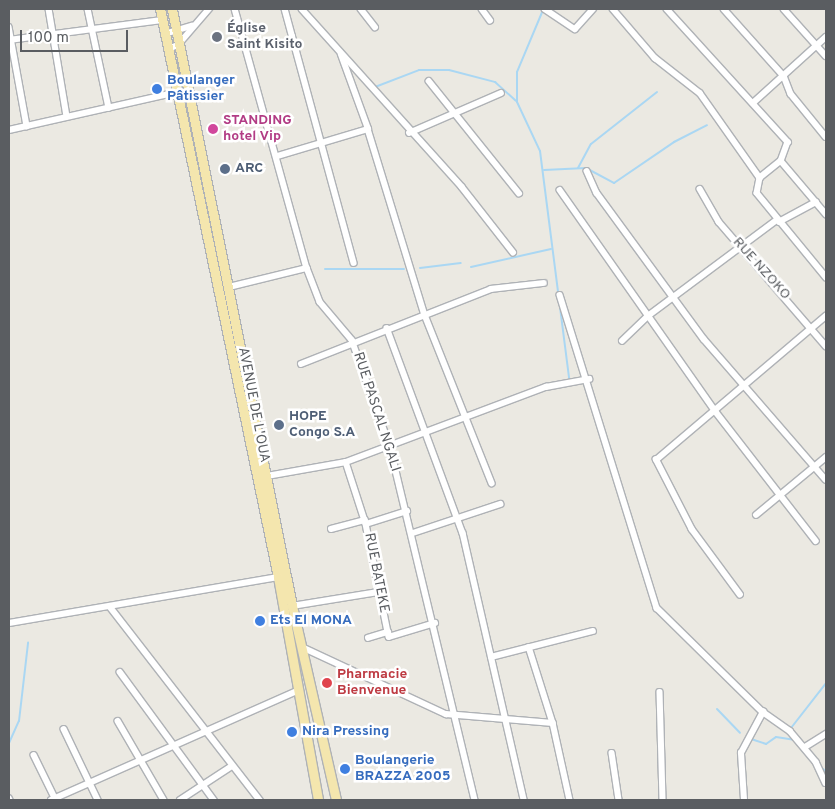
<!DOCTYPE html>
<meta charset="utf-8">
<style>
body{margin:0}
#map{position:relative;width:835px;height:809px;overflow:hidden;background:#ebe9e2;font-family:Overpass,sans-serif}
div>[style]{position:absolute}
.stream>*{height:2px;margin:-1px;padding:0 1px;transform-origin:1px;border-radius:1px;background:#aad7f3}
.roads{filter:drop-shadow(1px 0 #afb2b6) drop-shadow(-1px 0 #afb2b6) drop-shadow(0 1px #afb2b6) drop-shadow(0 -1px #afb2b6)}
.minor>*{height:5.5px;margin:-2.75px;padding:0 2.75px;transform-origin:2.75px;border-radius:2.75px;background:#fff}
.primary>*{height:9px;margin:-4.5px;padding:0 4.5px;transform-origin:4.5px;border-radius:4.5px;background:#f4e6ae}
.dots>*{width:14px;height:14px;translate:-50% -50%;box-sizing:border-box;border:2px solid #fff;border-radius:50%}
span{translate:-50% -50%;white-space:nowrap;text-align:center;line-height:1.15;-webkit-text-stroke:5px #fff;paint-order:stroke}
.worship-label{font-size:14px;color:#5b616d;font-weight:700}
.left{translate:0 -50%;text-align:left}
.shop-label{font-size:14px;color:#366cbe;font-weight:700}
.hotel-label{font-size:14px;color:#b23c85;font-weight:700}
.service-label{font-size:14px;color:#4e5e75;font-weight:700}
.street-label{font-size:14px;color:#5a5d61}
.health-label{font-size:14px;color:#be3a42;font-weight:700}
.frame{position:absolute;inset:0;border:10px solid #5a5d61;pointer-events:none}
.scale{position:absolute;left:20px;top:30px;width:108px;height:22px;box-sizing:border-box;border:2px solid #5a5d61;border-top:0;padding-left:6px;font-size:15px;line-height:18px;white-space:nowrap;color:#5a5d61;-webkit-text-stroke:4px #fff;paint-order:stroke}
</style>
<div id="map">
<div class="stream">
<i style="left:543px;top:10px;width:67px;rotate:112.8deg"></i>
<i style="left:517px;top:72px;width:30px;rotate:90deg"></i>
<i style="left:517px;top:102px;width:54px;rotate:64.9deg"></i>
<i style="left:540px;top:151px;width:229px;rotate:82.7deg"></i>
<i style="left:375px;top:87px;width:47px;rotate:-21.1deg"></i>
<i style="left:419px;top:70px;width:30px"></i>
<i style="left:449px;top:70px;width:48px;rotate:14.6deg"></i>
<i style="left:495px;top:82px;width:28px;rotate:42deg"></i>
<i style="left:578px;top:168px;width:27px;rotate:-62deg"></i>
<i style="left:591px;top:144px;width:84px;rotate:-38.2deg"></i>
<i style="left:544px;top:170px;width:42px;rotate:-2.7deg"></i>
<i style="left:586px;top:168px;width:32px;rotate:28deg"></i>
<i style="left:614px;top:183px;width:73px;rotate:-34.3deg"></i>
<i style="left:674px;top:142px;width:37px;rotate:-27deg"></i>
<i style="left:471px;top:267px;width:82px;rotate:-12.7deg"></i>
<i style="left:420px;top:268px;width:41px;rotate:-7deg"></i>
<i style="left:325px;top:269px;width:79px"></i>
<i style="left:717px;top:709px;width:33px;rotate:46deg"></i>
<i style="left:791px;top:728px;width:57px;rotate:-52.1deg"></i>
<i style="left:751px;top:739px;width:16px;rotate:18deg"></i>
<i style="left:766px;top:744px;width:12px;rotate:-35deg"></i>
<i style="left:776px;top:737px;width:18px;rotate:9deg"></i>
<i style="left:9px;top:743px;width:24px;rotate:-66deg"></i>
<i style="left:19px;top:721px;width:79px;rotate:-83.4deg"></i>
<i style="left:823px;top:769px;width:4px;rotate:45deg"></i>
</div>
<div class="roads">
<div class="minor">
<i style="left:49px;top:9px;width:109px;rotate:80.5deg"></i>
<i style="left:88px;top:9px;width:101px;rotate:78deg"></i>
<i style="left:235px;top:9px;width:269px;rotate:74.5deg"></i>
<i style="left:307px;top:268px;width:36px;rotate:69deg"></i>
<i style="left:320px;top:302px;width:50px;rotate:49.9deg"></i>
<i style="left:352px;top:340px;width:113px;rotate:70.3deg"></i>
<i style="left:390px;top:446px;width:364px;rotate:76.5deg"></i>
<i style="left:285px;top:9px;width:263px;rotate:74.8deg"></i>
<i style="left:302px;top:9px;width:239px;rotate:48deg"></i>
<i style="left:462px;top:187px;width:83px;rotate:51.9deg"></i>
<i style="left:361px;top:9px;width:23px;rotate:52deg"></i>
<i style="left:482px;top:9px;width:14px;rotate:54deg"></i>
<i style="left:545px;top:9px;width:36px;rotate:34deg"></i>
<i style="left:575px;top:29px;width:27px;rotate:-48deg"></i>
<i style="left:613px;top:9px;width:65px;rotate:49.4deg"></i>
<i style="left:655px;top:58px;width:57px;rotate:37.9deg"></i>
<i style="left:700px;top:93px;width:104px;rotate:54.8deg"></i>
<i style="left:760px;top:178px;width:15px;rotate:101deg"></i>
<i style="left:757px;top:193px;width:109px;rotate:50.6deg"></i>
<i style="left:667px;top:9px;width:180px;rotate:47.7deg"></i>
<i style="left:788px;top:142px;width:20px;rotate:110deg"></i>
<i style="left:781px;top:161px;width:27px;rotate:141deg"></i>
<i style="left:724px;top:9px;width:90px;rotate:48.2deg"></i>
<i style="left:784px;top:76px;width:19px;rotate:69deg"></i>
<i style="left:791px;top:94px;width:55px;rotate:50.9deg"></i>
<i style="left:784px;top:9px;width:63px;rotate:48.2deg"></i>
<i style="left:9px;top:27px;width:101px;rotate:79.7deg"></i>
<i style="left:165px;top:34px;width:28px;rotate:-17deg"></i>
<i style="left:9px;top:40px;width:154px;rotate:-7.4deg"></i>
<i style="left:168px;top:49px;width:11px;rotate:-22deg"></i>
<i style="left:178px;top:45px;width:48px;rotate:-49.3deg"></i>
<i style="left:429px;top:81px;width:144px;rotate:51.2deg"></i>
<i style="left:754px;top:102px;width:97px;rotate:-42.1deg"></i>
<i style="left:368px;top:129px;width:195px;rotate:73deg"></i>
<i style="left:425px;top:315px;width:181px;rotate:68.3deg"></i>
<i style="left:9px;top:130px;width:172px;rotate:-12.7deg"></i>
<i style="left:409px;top:133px;width:100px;rotate:-23.5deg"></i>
<i style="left:278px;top:156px;width:94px;rotate:-16.7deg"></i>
<i style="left:368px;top:129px;width:79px;rotate:-110deg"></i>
<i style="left:781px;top:161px;width:70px;rotate:49.7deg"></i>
<i style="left:587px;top:171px;width:24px;rotate:66deg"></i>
<i style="left:597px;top:193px;width:181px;rotate:53.8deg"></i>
<i style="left:704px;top:339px;width:186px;rotate:49.1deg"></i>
<i style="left:700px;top:189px;width:38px;rotate:60deg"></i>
<i style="left:719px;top:222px;width:164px;rotate:49.2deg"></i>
<i style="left:560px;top:190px;width:271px;rotate:54.9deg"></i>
<i style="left:716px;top:412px;width:163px;rotate:52.2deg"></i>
<i style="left:779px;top:222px;width:42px;rotate:-28.4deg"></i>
<i style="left:229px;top:287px;width:80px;rotate:-13.7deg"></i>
<i style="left:560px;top:295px;width:328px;rotate:72.8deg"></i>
<i style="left:657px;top:608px;width:148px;rotate:44.5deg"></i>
<i style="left:763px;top:712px;width:33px;rotate:35deg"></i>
<i style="left:790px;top:731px;width:40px;rotate:50deg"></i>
<i style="left:816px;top:762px;width:23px;rotate:65deg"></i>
<i style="left:387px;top:328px;width:219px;rotate:69.7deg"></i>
<i style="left:463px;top:533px;width:274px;rotate:77.1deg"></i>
<i style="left:622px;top:341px;width:36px;rotate:-44deg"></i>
<i style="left:648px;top:316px;width:161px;rotate:-36.7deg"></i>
<i style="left:301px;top:364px;width:204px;rotate:-21.5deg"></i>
<i style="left:491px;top:289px;width:53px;rotate:-6.5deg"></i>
<i style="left:346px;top:462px;width:65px;rotate:72.1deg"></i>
<i style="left:366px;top:524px;width:115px;rotate:78.5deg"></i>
<i style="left:389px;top:637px;width:48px;rotate:-16.9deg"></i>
<i style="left:267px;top:476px;width:80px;rotate:-10deg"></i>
<i style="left:346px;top:462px;width:214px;rotate:-20.6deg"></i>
<i style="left:546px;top:387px;width:44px;rotate:-10.5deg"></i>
<i style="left:756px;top:515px;width:91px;rotate:-39.6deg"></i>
<i style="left:366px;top:524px;width:43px;rotate:-17.6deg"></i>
<i style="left:331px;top:529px;width:35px;rotate:-15deg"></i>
<i style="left:413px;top:533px;width:92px;rotate:-18.4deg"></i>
<i style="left:740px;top:595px;width:81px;rotate:-126.4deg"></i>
<i style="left:692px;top:530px;width:79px;rotate:-117.2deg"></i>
<i style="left:656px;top:460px;width:223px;rotate:-40.3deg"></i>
<i style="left:292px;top:606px;width:87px;rotate:-9.2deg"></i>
<i style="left:111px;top:608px;width:243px;rotate:52.2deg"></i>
<i style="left:9px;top:623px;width:273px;rotate:-9.7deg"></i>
<i style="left:368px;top:638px;width:21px;rotate:-17deg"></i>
<i style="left:302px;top:647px;width:159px;rotate:25deg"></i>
<i style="left:446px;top:714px;width:107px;rotate:4.8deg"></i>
<i style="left:529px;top:647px;width:80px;rotate:72.5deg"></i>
<i style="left:553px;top:723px;width:79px;rotate:77.6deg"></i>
<i style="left:491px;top:657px;width:105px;rotate:-14.3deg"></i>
<i style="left:120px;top:672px;width:159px;rotate:53.7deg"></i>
<i style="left:660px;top:692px;width:108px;rotate:88.4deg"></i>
<i style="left:118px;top:721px;width:91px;rotate:59.8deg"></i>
<i style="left:64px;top:729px;width:79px;rotate:64.4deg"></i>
<i style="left:805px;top:747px;width:25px;rotate:-32deg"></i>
<i style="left:612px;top:753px;width:48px;rotate:81.5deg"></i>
<i style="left:34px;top:755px;width:50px;rotate:63.9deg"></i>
<i style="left:9px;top:798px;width:2px;rotate:63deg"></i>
<i style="left:51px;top:800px;width:271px;rotate:-23.9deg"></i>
<i style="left:180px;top:800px;width:62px;rotate:-33.2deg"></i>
<i style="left:744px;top:800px;width:47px;rotate:-93.7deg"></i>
<i style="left:741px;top:753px;width:47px;rotate:-61.8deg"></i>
</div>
<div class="primary">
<i style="left:160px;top:9px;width:580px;rotate:78.26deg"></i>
<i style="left:278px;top:577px;width:227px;rotate:79.8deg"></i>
<i style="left:172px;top:9px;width:609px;rotate:78.63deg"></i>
<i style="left:292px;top:606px;width:199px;rotate:77.2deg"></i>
</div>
</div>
<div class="dots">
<i style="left:217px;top:37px;background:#6b7280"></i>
<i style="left:157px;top:89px;background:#3f7fe0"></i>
<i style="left:213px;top:129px;background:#d1479c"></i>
<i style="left:225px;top:169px;background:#5c6f8a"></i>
<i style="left:279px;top:425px;background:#5c6f8a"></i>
<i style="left:260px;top:621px;background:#3f7fe0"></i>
<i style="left:327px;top:683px;background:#e0444e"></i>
<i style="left:292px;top:732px;background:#3f7fe0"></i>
<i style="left:345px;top:769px;background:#3f7fe0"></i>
</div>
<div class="worship-label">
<span class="left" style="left:227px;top:37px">Église<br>Saint Kisito</span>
</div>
<div class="shop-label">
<span class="left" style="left:167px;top:89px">Boulanger<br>Pâtissier</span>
<span class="left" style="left:270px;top:621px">Ets El MONA</span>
<span class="left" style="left:302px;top:732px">Nira Pressing</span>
<span class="left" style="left:355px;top:769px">Boulangerie<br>BRAZZA 2005</span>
</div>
<div class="hotel-label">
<span class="left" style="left:223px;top:129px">STANDING<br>hotel Vip</span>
</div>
<div class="service-label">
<span class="left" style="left:235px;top:169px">ARC</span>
<span class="left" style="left:289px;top:425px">HOPE<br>Congo S.A</span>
</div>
<div class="street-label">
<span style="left:761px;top:269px;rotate:48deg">RUE NZOKO</span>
<span style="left:253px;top:405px;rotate:79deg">AVENUE DE L'OUA</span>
<span style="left:376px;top:412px;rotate:72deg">RUE PASCAL NGALI</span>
<span style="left:376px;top:573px;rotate:79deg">RUE BATEKE</span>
</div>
<div class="health-label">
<span class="left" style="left:337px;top:683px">Pharmacie<br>Bienvenue</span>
</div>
<div class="frame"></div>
<div class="scale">100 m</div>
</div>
